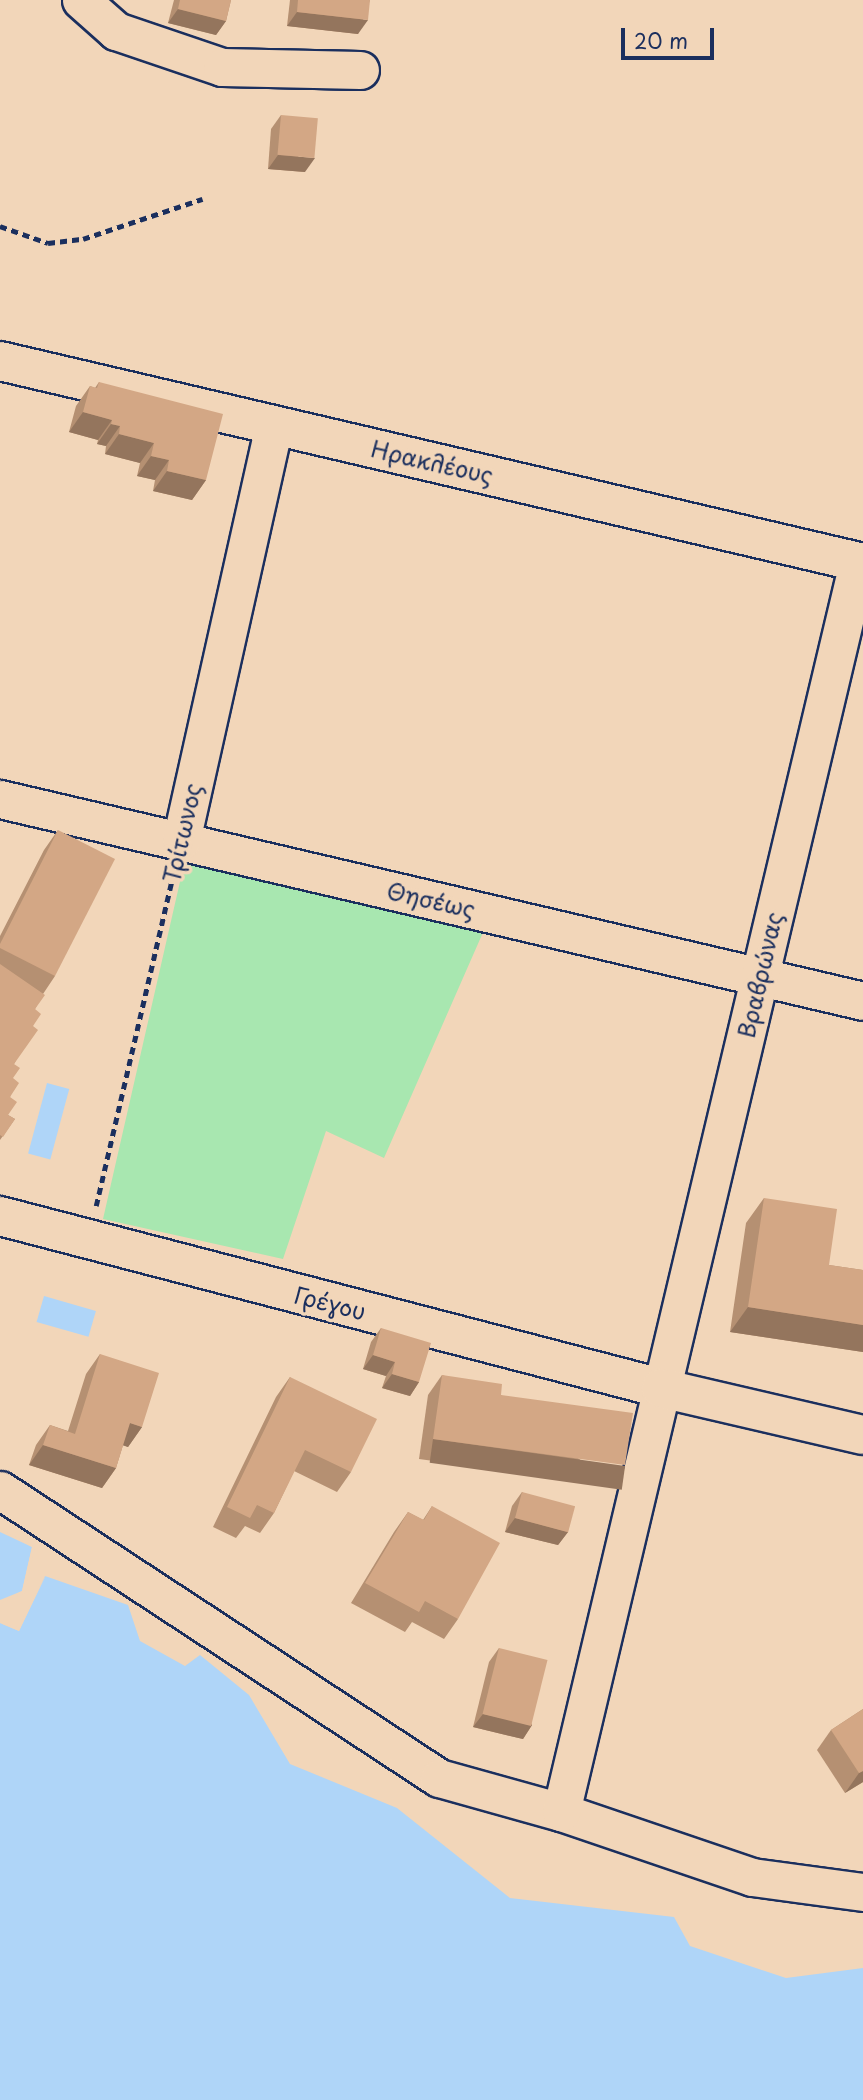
<!DOCTYPE html>
<meta charset="utf-8">
<style>
body{margin:0}
#map{position:relative;width:863px;height:2100px;overflow:hidden;background:#f2d6b9;font-family:"Playpen Sans",sans-serif}
div>[style]{position:absolute}
.green>*{inset:0;background:#a8e7b0}
.water>*{inset:0;background:#afd5f8;transform-origin:0 0}
.pier>*{inset:0;background:#f2d6b9}
.path>*{height:4.5px;margin-top:-2.25px;transform-origin:0;background:repeating-linear-gradient(90deg,#1b2f5e 0 7px,transparent 0 12px)}
.roads{filter:drop-shadow(2px 0 #1b2f5e) drop-shadow(-2px 0 #1b2f5e) drop-shadow(0 2px #1b2f5e) drop-shadow(0 -2px #1b2f5e)}
.street>*{height:37px;margin:-18.5px;padding:0 18.5px;transform-origin:18.5px;border-radius:18.5px;background:#f2d6b9}
.secondary>*{height:38px;margin:-19px;padding:0 19px;transform-origin:19px;border-radius:19px;background:#f2d6b9}
.wall>*{inset:0;background:#b59072}
.shaded-wall>*{inset:0;background:#94755d;transform-origin:0 0}
.building>*{inset:0;background:#d3a785;transform-origin:0 0}
span{translate:-50% -50%;white-space:nowrap;text-align:center;line-height:1.15;-webkit-text-stroke:7px #f2d6b9;paint-order:stroke}
.street-label{font-size:23px;color:#1b2f5e}
.scale{position:absolute;left:621px;top:28px;width:93px;height:32px;box-sizing:border-box;border:4px solid #1b2f5e;border-top:0;padding-left:9px;font-size:21px;line-height:24px;white-space:nowrap;color:#1b2f5e;-webkit-text-stroke:5px #f2d6b9;paint-order:stroke}
</style>
<div id="map">
<div class="green">
<i style="clip-path:polygon(187px 851px,488px 921px,384px 1158px,326px 1131px,283px 1259px,103px 1219px)"></i>
</div>
<div class="water">
<i style="left:47px;top:1083px;width:23px;height:73px;rotate:15deg"></i>
<i style="left:44px;top:1296px;width:54px;height:27px;rotate:16deg"></i>
<i style="clip-path:polygon(0 1532px,32px 1547px,22px 1591px,0 1600px)"></i>
<i style="clip-path:polygon(45px 1576px,128px 1605px,140px 1641px,185px 1666px,200px 1655px,249px 1695px,290px 1764px,397px 1808px,510px 1898px,674px 1917px,690px 1946px,786px 1978px,863px 1968px,863px 2100px,0 2100px,0 1623px,19px 1631px)"></i>
</div>
<div class="pier">
<i style="clip-path:polygon(0 1529px,35px 1547px,25px 1593px,0 1603px,22px 1591px,32px 1547px)"></i>
<i style="clip-path:polygon(47px 1573px,19px 1631px,0 1623px,18px 1627px)"></i>
</div>
<div class="path">
<i style="left:0;top:226px;width:51px;rotate:19.5deg"></i>
<i style="left:48px;top:243px;width:35px;rotate:-7deg"></i>
<i style="left:83px;top:239px;width:126px;rotate:-18.6deg"></i>
<i style="left:96px;top:1206px;width:341px;rotate:-76.9deg"></i>
</div>
<div class="roads">
<div class="street">
<i style="left:81px;top:0;width:47px;rotate:41.5deg"></i>
<i style="left:116px;top:31px;width:112px;rotate:18.8deg"></i>
<i style="left:222px;top:67px;width:138px;rotate:1.2deg"></i>
<i style="left:0;top:799px;width:886px;rotate:13.17deg"></i>
<i style="left:181px;top:841px;width:426px;rotate:-77.4deg"></i>
<i style="left:0;top:1490px;width:525px;rotate:33.27deg"></i>
<i style="left:439px;top:1778px;width:127px;rotate:15.6deg"></i>
<i style="left:561px;top:1812px;width:202px;rotate:18.8deg"></i>
<i style="left:752px;top:1877px;width:112px;rotate:7.7deg"></i>
<i style="left:561px;top:1812px;width:1285px;rotate:-76.63deg"></i>
</div>
<div class="secondary">
<i style="left:0;top:361px;width:886px;rotate:13.17deg"></i>
<i style="left:0;top:1216px;width:683px;rotate:14.59deg"></i>
<i style="left:661px;top:1388px;width:207px;rotate:13.1deg"></i>
</div>
</div>
<div class="wall">
<i style="clip-path:polygon(174px 0,231px 0,226px 21px,216px 35px,168px 23px)"></i>
<i style="clip-path:polygon(290px 0,370px 0,358px 34px,287px 26px)"></i>
<i style="clip-path:polygon(281px 115px,305px 172px,268px 169px,271px 129px)"></i>
<i style="clip-path:polygon(99px 382px,206px 480px,192px 500px,153px 491px,155px 480px,137px 476px,140px 463px,105px 454px,106px 446px,97px 444px,98px 440px,69px 432px,76px 406px,90px 386px,95px 388px)"></i>
<i style="clip-path:polygon(58px 830px,55px 976px,43px 994px,35px 1009px,33px 1026px,14px 1064px,8px 1115px,15px 1119px,0 1140px,0 936px,44px 850px)"></i>
<i style="clip-path:polygon(764px 1198px,829px 1265px,863px 1270px,863px 1352px,730px 1332px,746px 1223px)"></i>
<i style="clip-path:polygon(381px 1328px,419px 1382px,410px 1396px,382px 1388px,386px 1376px,363px 1369px,371px 1342px)"></i>
<i style="clip-path:polygon(100px 1354px,142px 1427px,128px 1447px,123px 1445px,116px 1468px,102px 1488px,29px 1465px,36px 1445px,50px 1425px,68px 1431px,86px 1374px)"></i>
<i style="clip-path:polygon(442px 1375px,501px 1395px,611px 1485px,419px 1459px,428px 1395px)"></i>
<i style="clip-path:polygon(290px 1377px,351px 1472px,337px 1492px,294px 1471px,274px 1513px,260px 1533px,245px 1526px,236px 1538px,213px 1527px,276px 1397px)"></i>
<i style="clip-path:polygon(522px 1492px,568px 1532px,558px 1545px,505px 1532px,512px 1506px)"></i>
<i style="clip-path:polygon(432px 1506px,458px 1619px,444px 1639px,412px 1622px,405px 1632px,351px 1603px,394px 1532px,408px 1512px,423px 1520px)"></i>
<i style="clip-path:polygon(499px 1648px,532px 1725px,523px 1739px,473px 1727px,489px 1662px)"></i>
<i style="clip-path:polygon(863px 1709px,863px 1782px,845px 1793px,817px 1750px,831px 1730px)"></i>
</div>
<div class="shaded-wall">
<i style="clip-path:polygon(178px 9px,226px 21px,216px 35px,168px 23px)"></i>
<i style="clip-path:polygon(297px 12px,368px 20px,358px 34px,287px 26px)"></i>
<i style="clip-path:polygon(278px 155px,315px 158px,305px 172px,268px 169px)"></i>
<i style="clip-path:polygon(83px 412px,112px 420px,98px 440px,69px 432px)"></i>
<i style="clip-path:polygon(111px 424px,120px 426px,106px 446px,97px 444px)"></i>
<i style="clip-path:polygon(119px 434px,154px 443px,140px 463px,105px 454px)"></i>
<i style="clip-path:polygon(151px 456px,169px 460px,155px 480px,137px 476px)"></i>
<i style="clip-path:polygon(167px 471px,206px 480px,192px 500px,153px 491px)"></i>
<i style="clip-path:polygon(748px 1307px,863px 1325px,863px 1352px,730px 1332px)"></i>
<i style="clip-path:polygon(373px 1355px,395px 1362px,386px 1376px,363px 1369px)"></i>
<i style="clip-path:polygon(392px 1374px,419px 1382px,410px 1396px,382px 1388px)"></i>
<i style="clip-path:polygon(130px 1423px,142px 1427px,128px 1447px,116px 1443px)"></i>
<i style="left:433px;top:1439px;width:194px;height:24px;rotate:8deg"></i>
<i style="clip-path:polygon(43px 1445px,116px 1468px,102px 1488px,29px 1465px)"></i>
<i style="clip-path:polygon(515px 1518px,568px 1532px,558px 1545px,505px 1532px)"></i>
<i style="clip-path:polygon(483px 1714px,532px 1725px,523px 1739px,473px 1727px)"></i>
<i style="clip-path:polygon(863px 1771px,863px 1782px,845px 1793px,859px 1773px)"></i>
</div>
<div class="building">
<i style="clip-path:polygon(180px 0,231px 0,226px 21px,178px 9px)"></i>
<i style="clip-path:polygon(298px 0,370px 0,368px 20px,297px 12px)"></i>
<i style="left:281px;top:115px;width:37px;height:40px;rotate:5deg"></i>
<i style="clip-path:polygon(99px 382px,223px 414px,206px 480px,167px 471px,169px 460px,151px 456px,154px 443px,119px 434px,120px 426px,111px 424px,112px 420px,83px 412px,90px 386px,97px 388px)"></i>
<i style="clip-path:polygon(58px 830px,115px 859px,55px 976px,0 948px,0 944px)"></i>
<i style="clip-path:polygon(0 964px,45px 995px,35px 1009px,41px 1014px,33px 1026px,38px 1030px,14px 1064px,20px 1068px,13px 1078px,19px 1083px,10px 1097px,17px 1102px,8px 1115px,15px 1119px,3px 1137px,0 1135px)"></i>
<i style="clip-path:polygon(764px 1198px,837px 1209px,829px 1265px,863px 1270px,863px 1325px,748px 1307px)"></i>
<i style="clip-path:polygon(381px 1328px,431px 1343px,419px 1382px,392px 1374px,395px 1362px,373px 1355px)"></i>
<i style="clip-path:polygon(100px 1354px,159px 1373px,142px 1427px,130px 1423px,116px 1468px,43px 1445px,50px 1425px,75px 1434px)"></i>
<i style="clip-path:polygon(442px 1375px,502px 1384px,501px 1395px,633px 1413px,625px 1465px,433px 1439px)"></i>
<i style="clip-path:polygon(290px 1377px,377px 1419px,351px 1472px,305px 1450px,274px 1513px,257px 1505px,250px 1518px,227px 1507px)"></i>
<i style="left:522px;top:1492px;width:55px;height:27px;rotate:15deg"></i>
<i style="clip-path:polygon(432px 1506px,500px 1543px,458px 1619px,425px 1601px,419px 1612px,365px 1583px,408px 1512px,424px 1520px)"></i>
<i style="left:499px;top:1648px;width:50px;height:68px;rotate:14deg"></i>
<i style="clip-path:polygon(863px 1709px,863px 1771px,859px 1773px,831px 1730px)"></i>
</div>
<div class="street-label">
<span style="left:432px;top:462px;rotate:13deg">Ηρακλέους</span>
<span style="left:182px;top:833px;rotate:-77deg">Τρίτωνος</span>
<span style="left:431px;top:900px;rotate:13deg">Θησέως</span>
<span style="left:760px;top:975px;rotate:-77deg">Βραβρώνας</span>
<span style="left:330px;top:1303px;rotate:14deg">Γρέγου</span>
</div>
<div class="scale">20 m</div>
</div>
